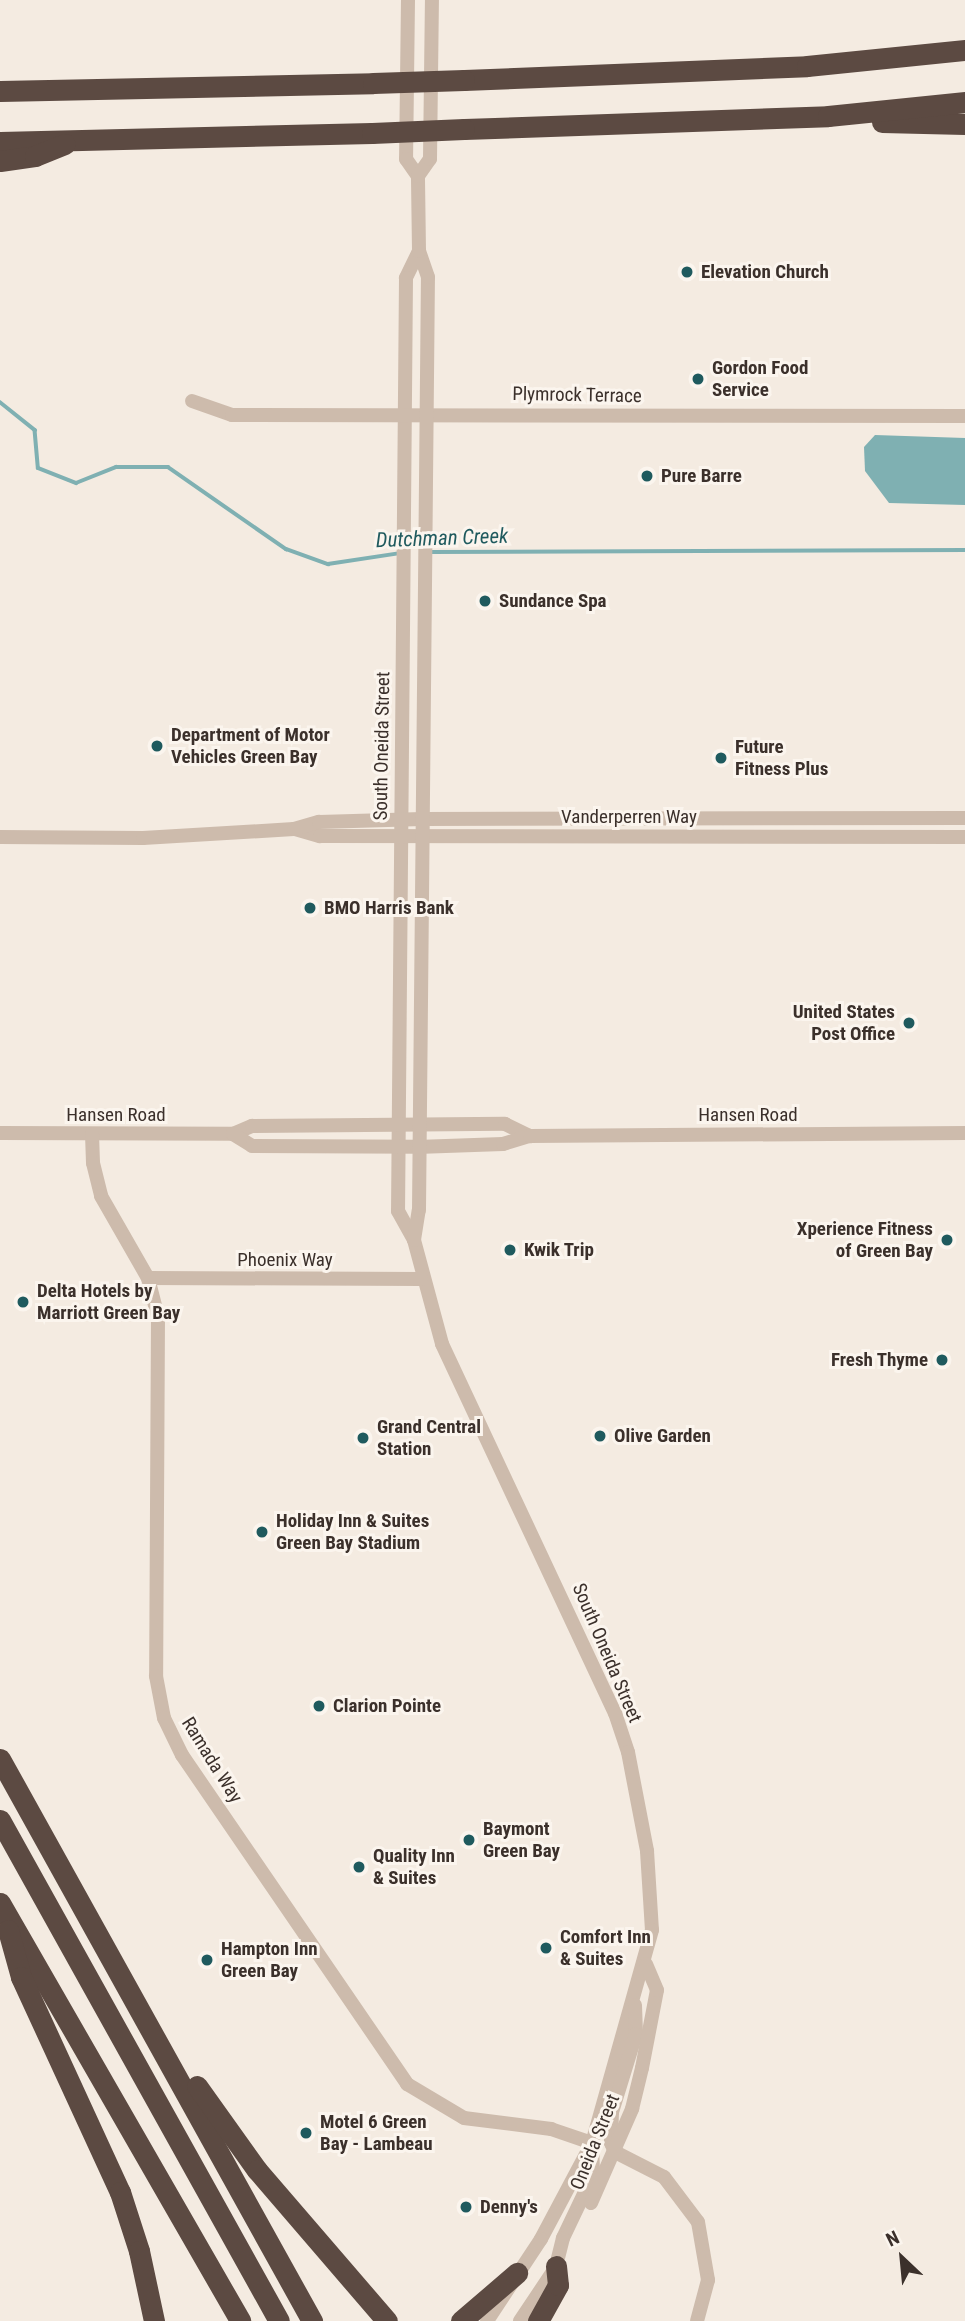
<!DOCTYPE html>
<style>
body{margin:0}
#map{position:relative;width:965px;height:2321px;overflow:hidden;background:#f4ebe1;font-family:"Roboto Condensed",sans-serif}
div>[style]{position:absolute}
.water>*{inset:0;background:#7fb0b2}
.stream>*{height:3.5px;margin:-1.75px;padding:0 1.75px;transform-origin:1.75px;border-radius:1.75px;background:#7fb0b2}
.minor>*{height:14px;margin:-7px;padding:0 7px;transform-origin:7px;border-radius:7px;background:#cdbbac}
.highway>*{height:21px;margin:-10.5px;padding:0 10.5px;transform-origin:10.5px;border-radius:10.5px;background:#5c4a42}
.highway-bridge>*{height:21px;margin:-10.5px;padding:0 10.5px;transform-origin:10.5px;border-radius:10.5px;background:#5c4a42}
.dots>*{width:19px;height:19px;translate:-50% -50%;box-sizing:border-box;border:4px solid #fbf5ee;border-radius:50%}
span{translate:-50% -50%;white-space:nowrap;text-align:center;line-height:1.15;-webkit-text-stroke:6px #fbf5ee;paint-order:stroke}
.poi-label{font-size:19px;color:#3b302b;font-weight:700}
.left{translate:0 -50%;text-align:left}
.right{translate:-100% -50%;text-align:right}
.street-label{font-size:19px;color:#3b302b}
.water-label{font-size:21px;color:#1f5a5e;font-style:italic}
.north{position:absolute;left:867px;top:2223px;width:70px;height:70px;-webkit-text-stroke:5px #fbf5ee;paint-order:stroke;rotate:334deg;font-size:19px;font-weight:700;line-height:28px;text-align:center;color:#3b302b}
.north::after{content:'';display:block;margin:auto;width:24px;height:32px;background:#3b302b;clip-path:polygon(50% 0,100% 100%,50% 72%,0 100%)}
</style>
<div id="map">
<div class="water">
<i style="clip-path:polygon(875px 435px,965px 438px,965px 505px,889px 503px,865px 471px,864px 447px)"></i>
</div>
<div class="stream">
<i style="left:0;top:402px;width:45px;rotate:38.7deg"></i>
<i style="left:35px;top:430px;width:38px;rotate:85deg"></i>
<i style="left:38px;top:468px;width:41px;rotate:21.5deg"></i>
<i style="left:76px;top:483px;width:43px;rotate:-21.8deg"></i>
<i style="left:116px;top:467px;width:52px"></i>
<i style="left:168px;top:467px;width:144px;rotate:34.8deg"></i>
<i style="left:286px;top:549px;width:45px;rotate:19.7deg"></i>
<i style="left:328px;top:564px;width:74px;rotate:-8.6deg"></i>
<i style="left:430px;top:552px;width:535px;rotate:-0.21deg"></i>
</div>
<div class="minor">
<i style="left:408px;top:0;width:159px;rotate:90.7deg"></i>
<i style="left:406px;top:159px;width:21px;rotate:55deg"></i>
<i style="left:419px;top:251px;width:30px;rotate:116deg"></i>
<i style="left:406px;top:278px;width:933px;rotate:90.49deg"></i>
<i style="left:398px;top:1211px;width:33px;rotate:61deg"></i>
<i style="left:414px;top:1240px;width:108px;rotate:74.9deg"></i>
<i style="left:442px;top:1344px;width:408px;rotate:64.9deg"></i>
<i style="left:615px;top:1713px;width:41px;rotate:71.6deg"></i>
<i style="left:628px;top:1752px;width:101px;rotate:79.1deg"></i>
<i style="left:647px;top:1851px;width:79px;rotate:86.4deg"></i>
<i style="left:652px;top:1930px;width:221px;rotate:105.7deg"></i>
<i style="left:592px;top:2143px;width:109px;rotate:118deg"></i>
<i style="left:541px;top:2239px;width:98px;rotate:123.4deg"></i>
<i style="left:192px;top:401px;width:42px;rotate:19.3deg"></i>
<i style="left:232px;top:415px;width:733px;rotate:0.08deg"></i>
<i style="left:295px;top:829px;width:26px;rotate:16deg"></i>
<i style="left:320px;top:836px;width:645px;rotate:0.09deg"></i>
<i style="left:0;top:837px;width:143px;rotate:0.4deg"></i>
<i style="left:143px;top:838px;width:151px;rotate:-3.4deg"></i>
<i style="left:294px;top:829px;width:26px;rotate:-16deg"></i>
<i style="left:319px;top:822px;width:103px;rotate:-1.7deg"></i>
<i style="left:422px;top:819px;width:543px;rotate:-0.11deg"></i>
<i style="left:0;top:1133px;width:233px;rotate:0.2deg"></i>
<i style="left:233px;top:1134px;width:21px;rotate:-23deg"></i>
<i style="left:252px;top:1126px;width:253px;rotate:-0.5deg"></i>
<i style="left:505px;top:1124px;width:28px;rotate:26deg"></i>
<i style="left:92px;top:1134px;width:29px;rotate:88deg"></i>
<i style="left:93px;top:1163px;width:34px;rotate:76deg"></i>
<i style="left:101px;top:1196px;width:95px;rotate:60.2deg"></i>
<i style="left:148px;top:1278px;width:40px;rotate:75.6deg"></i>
<i style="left:158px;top:1317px;width:359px;rotate:90.3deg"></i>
<i style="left:156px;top:1676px;width:43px;rotate:79.2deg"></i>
<i style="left:164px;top:1718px;width:41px;rotate:64.1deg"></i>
<i style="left:182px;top:1755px;width:399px;rotate:55.6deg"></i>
<i style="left:407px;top:2084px;width:66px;rotate:30.8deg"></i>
<i style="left:464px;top:2118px;width:88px;rotate:7.2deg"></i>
<i style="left:551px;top:2129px;width:43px;rotate:18.9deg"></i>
<i style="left:592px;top:2143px;width:32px;rotate:88deg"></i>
<i style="left:593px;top:2175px;width:70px;rotate:115.5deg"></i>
<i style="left:563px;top:2238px;width:29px;rotate:104deg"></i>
<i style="left:233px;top:1134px;width:22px;rotate:32deg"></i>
<i style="left:252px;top:1146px;width:165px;rotate:0.3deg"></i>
<i style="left:417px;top:1147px;width:86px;rotate:-2deg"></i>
<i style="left:503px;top:1144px;width:28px;rotate:-17deg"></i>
<i style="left:530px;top:1136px;width:435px;rotate:-0.4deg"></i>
<i style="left:414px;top:1240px;width:30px;rotate:-81deg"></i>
<i style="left:419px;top:1210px;width:933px;rotate:-89.45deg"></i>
<i style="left:428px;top:277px;width:28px;rotate:-109deg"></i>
<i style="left:419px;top:251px;width:75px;rotate:-90.8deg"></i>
<i style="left:418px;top:176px;width:21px;rotate:-55deg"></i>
<i style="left:430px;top:159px;width:159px;rotate:-89.3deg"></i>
<i style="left:148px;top:1278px;width:273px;rotate:0.2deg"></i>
<i style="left:635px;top:2005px;width:29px;rotate:88deg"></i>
<i style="left:636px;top:2034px;width:82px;rotate:107.1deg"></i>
<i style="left:612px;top:2112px;width:31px;rotate:92deg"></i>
<i style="left:611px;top:2143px;width:10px;rotate:66deg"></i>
<i style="left:615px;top:2152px;width:55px;rotate:27deg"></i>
<i style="left:664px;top:2177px;width:56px;rotate:52.9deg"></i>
<i style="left:698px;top:2222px;width:59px;rotate:80.2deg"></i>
<i style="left:708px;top:2280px;width:42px;rotate:105deg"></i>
<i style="left:591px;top:2203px;width:103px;rotate:-66.4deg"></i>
<i style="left:632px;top:2109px;width:42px;rotate:-76.3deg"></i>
<i style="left:642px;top:2068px;width:79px;rotate:-79.1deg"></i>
<i style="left:657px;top:1990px;width:28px;rotate:-113deg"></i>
<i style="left:520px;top:2321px;width:65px;rotate:-56.3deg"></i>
</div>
<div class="highway">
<i style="left:464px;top:80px;width:343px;rotate:-2.3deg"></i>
<i style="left:807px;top:66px;width:159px;rotate:-5.8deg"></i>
<i style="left:0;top:91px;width:373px;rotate:-1.2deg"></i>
<i style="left:882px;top:122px;width:83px;rotate:1.4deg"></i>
<i style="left:464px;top:129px;width:364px;rotate:-2deg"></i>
<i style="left:828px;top:116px;width:138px;rotate:-5.8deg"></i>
<i style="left:0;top:142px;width:372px;rotate:-1.4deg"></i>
<i style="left:0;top:161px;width:35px;rotate:-8deg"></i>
<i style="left:35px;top:156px;width:32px;rotate:-22deg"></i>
<i style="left:0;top:1759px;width:643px;rotate:60.96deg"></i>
<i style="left:0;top:1820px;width:573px;rotate:60.89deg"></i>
<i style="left:0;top:1903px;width:482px;rotate:60.1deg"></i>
<i style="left:8px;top:1930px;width:49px;rotate:74.5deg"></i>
<i style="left:21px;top:1977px;width:237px;rotate:65.3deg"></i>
<i style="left:120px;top:2192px;width:62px;rotate:72.1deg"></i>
<i style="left:139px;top:2251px;width:72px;rotate:77.9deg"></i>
<i style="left:197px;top:2086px;width:103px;rotate:54.5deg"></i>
<i style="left:257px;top:2170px;width:199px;rotate:49.3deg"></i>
<i style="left:461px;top:2321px;width:74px;rotate:-40.6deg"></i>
<i style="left:538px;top:2321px;width:41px;rotate:-60.9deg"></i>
<i style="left:558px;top:2285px;width:19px;rotate:-96deg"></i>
</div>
<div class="highway-bridge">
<i style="left:373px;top:83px;width:91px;rotate:-1.9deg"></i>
<i style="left:372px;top:133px;width:92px;rotate:-2.5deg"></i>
</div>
<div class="dots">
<i style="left:687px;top:272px;background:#1f5a5e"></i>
<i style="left:698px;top:379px;background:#1f5a5e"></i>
<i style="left:647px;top:476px;background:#1f5a5e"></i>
<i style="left:485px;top:601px;background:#1f5a5e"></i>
<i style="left:157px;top:746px;background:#1f5a5e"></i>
<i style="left:721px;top:758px;background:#1f5a5e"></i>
<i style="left:310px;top:908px;background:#1f5a5e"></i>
<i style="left:909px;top:1023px;background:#1f5a5e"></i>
<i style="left:947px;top:1240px;background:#1f5a5e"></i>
<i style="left:510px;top:1250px;background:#1f5a5e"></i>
<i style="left:23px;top:1302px;background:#1f5a5e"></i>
<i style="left:942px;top:1360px;background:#1f5a5e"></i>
<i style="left:600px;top:1436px;background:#1f5a5e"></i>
<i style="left:363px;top:1438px;background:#1f5a5e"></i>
<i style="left:262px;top:1532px;background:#1f5a5e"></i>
<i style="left:319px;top:1706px;background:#1f5a5e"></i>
<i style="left:469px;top:1840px;background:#1f5a5e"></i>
<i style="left:359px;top:1867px;background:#1f5a5e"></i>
<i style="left:546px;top:1948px;background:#1f5a5e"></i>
<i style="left:207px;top:1960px;background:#1f5a5e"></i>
<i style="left:306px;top:2133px;background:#1f5a5e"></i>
<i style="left:466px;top:2207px;background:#1f5a5e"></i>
</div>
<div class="poi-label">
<span class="left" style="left:701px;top:272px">Elevation Church</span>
<span class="left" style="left:712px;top:379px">Gordon Food<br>Service</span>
<span class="left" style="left:661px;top:476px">Pure Barre</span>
<span class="left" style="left:499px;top:601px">Sundance Spa</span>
<span class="left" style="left:171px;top:746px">Department of Motor<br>Vehicles Green Bay</span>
<span class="left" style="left:735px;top:758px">Future<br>Fitness Plus</span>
<span class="left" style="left:324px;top:908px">BMO Harris Bank</span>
<span class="right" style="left:895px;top:1023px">United States<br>Post Office</span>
<span class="right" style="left:933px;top:1240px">Xperience Fitness<br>of Green Bay</span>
<span class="left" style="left:524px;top:1250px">Kwik Trip</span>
<span class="left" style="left:37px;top:1302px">Delta Hotels by<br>Marriott Green Bay</span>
<span class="right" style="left:928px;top:1360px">Fresh Thyme</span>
<span class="left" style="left:377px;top:1438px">Grand Central<br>Station</span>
<span class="left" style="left:614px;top:1436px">Olive Garden</span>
<span class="left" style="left:276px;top:1532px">Holiday Inn &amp; Suites<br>Green Bay Stadium</span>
<span class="left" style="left:333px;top:1706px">Clarion Pointe</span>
<span class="left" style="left:483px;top:1840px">Baymont<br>Green Bay</span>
<span class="left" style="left:373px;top:1867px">Quality Inn<br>&amp; Suites</span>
<span class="left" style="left:560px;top:1948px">Comfort Inn<br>&amp; Suites</span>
<span class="left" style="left:221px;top:1960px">Hampton Inn<br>Green Bay</span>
<span class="left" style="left:320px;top:2133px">Motel 6 Green<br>Bay - Lambeau</span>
<span class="left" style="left:480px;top:2207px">Denny's</span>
</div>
<div class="street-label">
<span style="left:577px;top:395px;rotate:1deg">Plymrock Terrace</span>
<span style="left:382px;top:746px;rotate:-89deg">South Oneida Street</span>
<span style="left:629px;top:817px">Vanderperren Way</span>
<span style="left:116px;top:1115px">Hansen Road</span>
<span style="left:748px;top:1115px">Hansen Road</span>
<span style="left:285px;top:1260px">Phoenix Way</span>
<span style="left:607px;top:1653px;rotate:67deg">South Oneida Street</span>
<span style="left:212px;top:1760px;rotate:58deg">Ramada Way</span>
<span style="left:595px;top:2142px;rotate:-68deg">Oneida Street</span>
</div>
<div class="water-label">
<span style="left:442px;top:538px;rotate:-2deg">Dutchman Creek</span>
</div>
<div class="north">N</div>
</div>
